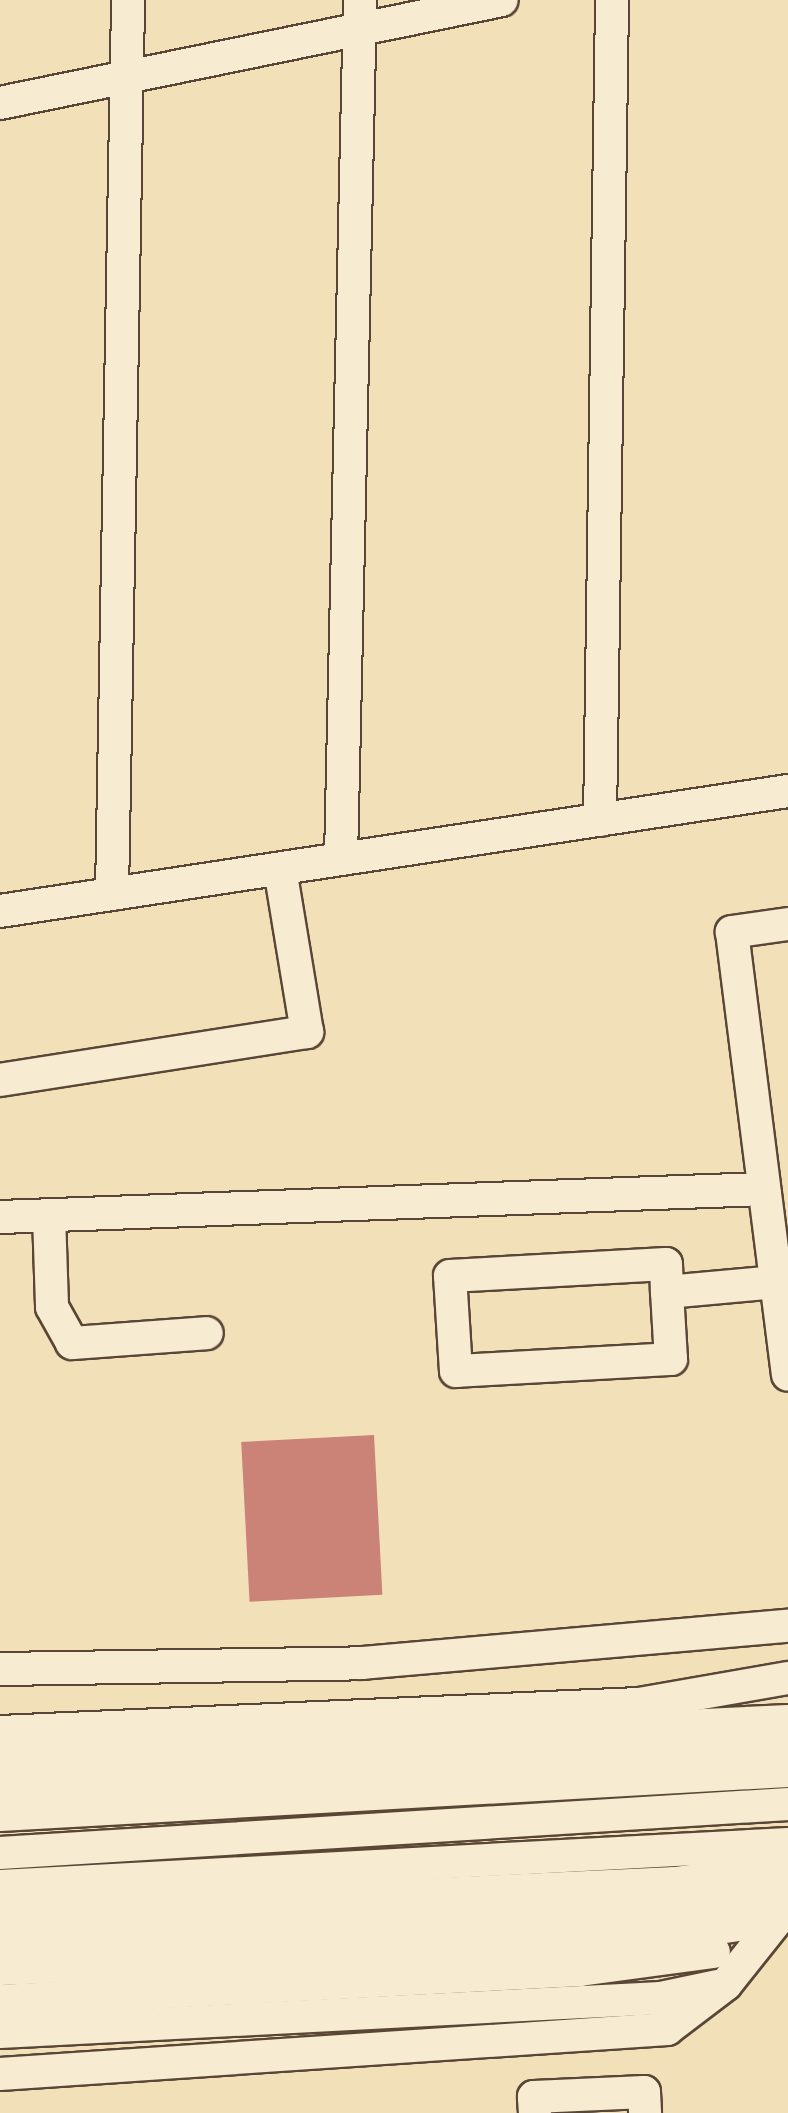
<!DOCTYPE html>
<style>
body{margin:0}
#map{position:relative;width:788px;height:2113px;overflow:hidden;background:#f2e0b9;font-family:"Libre Caslon Text",serif}
div>[style]{position:absolute}
.building>*{inset:0;background:#cb8277;transform-origin:0 0}
.roads{filter:drop-shadow(2px 0 #594636) drop-shadow(-2px 0 #594636) drop-shadow(0 2px #594636) drop-shadow(0 -2px #594636)}
.minor>*{height:32px;margin:-16px;padding:0 16px;transform-origin:16px;border-radius:16px;background:#f7ebd2}
span{translate:-50% -50%;white-space:nowrap;text-align:center;line-height:1.15;-webkit-text-stroke:9px #f7ebd2;paint-order:stroke}
</style>
<div id="map">
<div class="building">
<i style="left:374px;top:1435px;width:160px;height:133px;rotate:87deg"></i>
</div>
<div class="roads">
<div class="minor">
<i style="left:0;top:103px;width:512px;rotate:-11.59deg"></i>
<i style="left:600px;top:820px;width:820px;rotate:-89.16deg"></i>
<i style="left:341px;top:859px;width:859px;rotate:-88.73deg"></i>
<i style="left:112px;top:894px;width:894px;rotate:-88.97deg"></i>
<i style="left:0;top:911px;width:797px;rotate:-8.66deg"></i>
<i style="left:788px;top:924px;width:57px;rotate:171.9deg"></i>
<i style="left:732px;top:932px;width:446px;rotate:82.8deg"></i>
<i style="left:0;top:1080px;width:311px;rotate:-8.9deg"></i>
<i style="left:307px;top:1032px;width:165px;rotate:-99.4deg"></i>
<i style="left:49px;top:1215px;width:92px;rotate:88.1deg"></i>
<i style="left:52px;top:1307px;width:41px;rotate:60.9deg"></i>
<i style="left:72px;top:1343px;width:135px;rotate:-4.2deg"></i>
<i style="left:0;top:1217px;width:765px;rotate:-2.1deg"></i>
<i style="left:667px;top:1292px;width:67px;rotate:86.6deg"></i>
<i style="left:671px;top:1359px;width:215px;rotate:176.8deg"></i>
<i style="left:456px;top:1371px;width:95px;rotate:-93.6deg"></i>
<i style="left:450px;top:1276px;width:216px;rotate:-3.2deg"></i>
<i style="left:666px;top:1264px;width:28px;rotate:88deg"></i>
<i style="left:667px;top:1292px;width:110px;rotate:-5.2deg"></i>
<i style="left:0;top:1669px;width:362px;rotate:-0.9deg"></i>
<i style="left:362px;top:1663px;width:428px;rotate:-5deg"></i>
<i style="left:0;top:1732px;width:640px;rotate:-2.51deg"></i>
<i style="left:639px;top:1704px;width:151px;rotate:-9.9deg"></i>
<i style="left:0;top:1759px;width:789px;rotate:-2.76deg"></i>
<i style="left:0;top:1790px;width:789px;rotate:-3.2deg"></i>
<i style="left:0;top:1815px;width:789px;rotate:-3.2deg"></i>
<i style="left:0;top:1853px;width:790px;rotate:-3.56deg"></i>
<i style="left:0;top:1886px;width:789px;rotate:-3.05deg"></i>
<i style="left:0;top:1914px;width:676px;rotate:-2.63deg"></i>
<i style="left:675px;top:1883px;width:114px;rotate:-7.6deg"></i>
<i style="left:0;top:1943px;width:583px;rotate:-2.56deg"></i>
<i style="left:582px;top:1917px;width:208px;rotate:-7.5deg"></i>
<i style="left:0;top:1969px;width:620px;rotate:-2.41deg"></i>
<i style="left:619px;top:1943px;width:160px;rotate:-8.6deg"></i>
<i style="left:0;top:2001px;width:581px;rotate:-3.06deg"></i>
<i style="left:580px;top:1970px;width:135px;rotate:-7.7deg"></i>
<i style="left:0;top:2032px;width:662px;rotate:-2.94deg"></i>
<i style="left:661px;top:1998px;width:57px;rotate:-12.1deg"></i>
<i style="left:0;top:2074px;width:669px;rotate:-3.86deg"></i>
<i style="left:667px;top:2029px;width:74px;rotate:-37.3deg"></i>
<i style="left:726px;top:1984px;width:100px;rotate:-51.5deg"></i>
<i style="left:535px;top:2113px;width:16px;rotate:-94deg"></i>
<i style="left:534px;top:2097px;width:110px;rotate:-2.6deg"></i>
<i style="left:644px;top:2092px;width:21px;rotate:87deg"></i>
</div>
</div>
</div>
